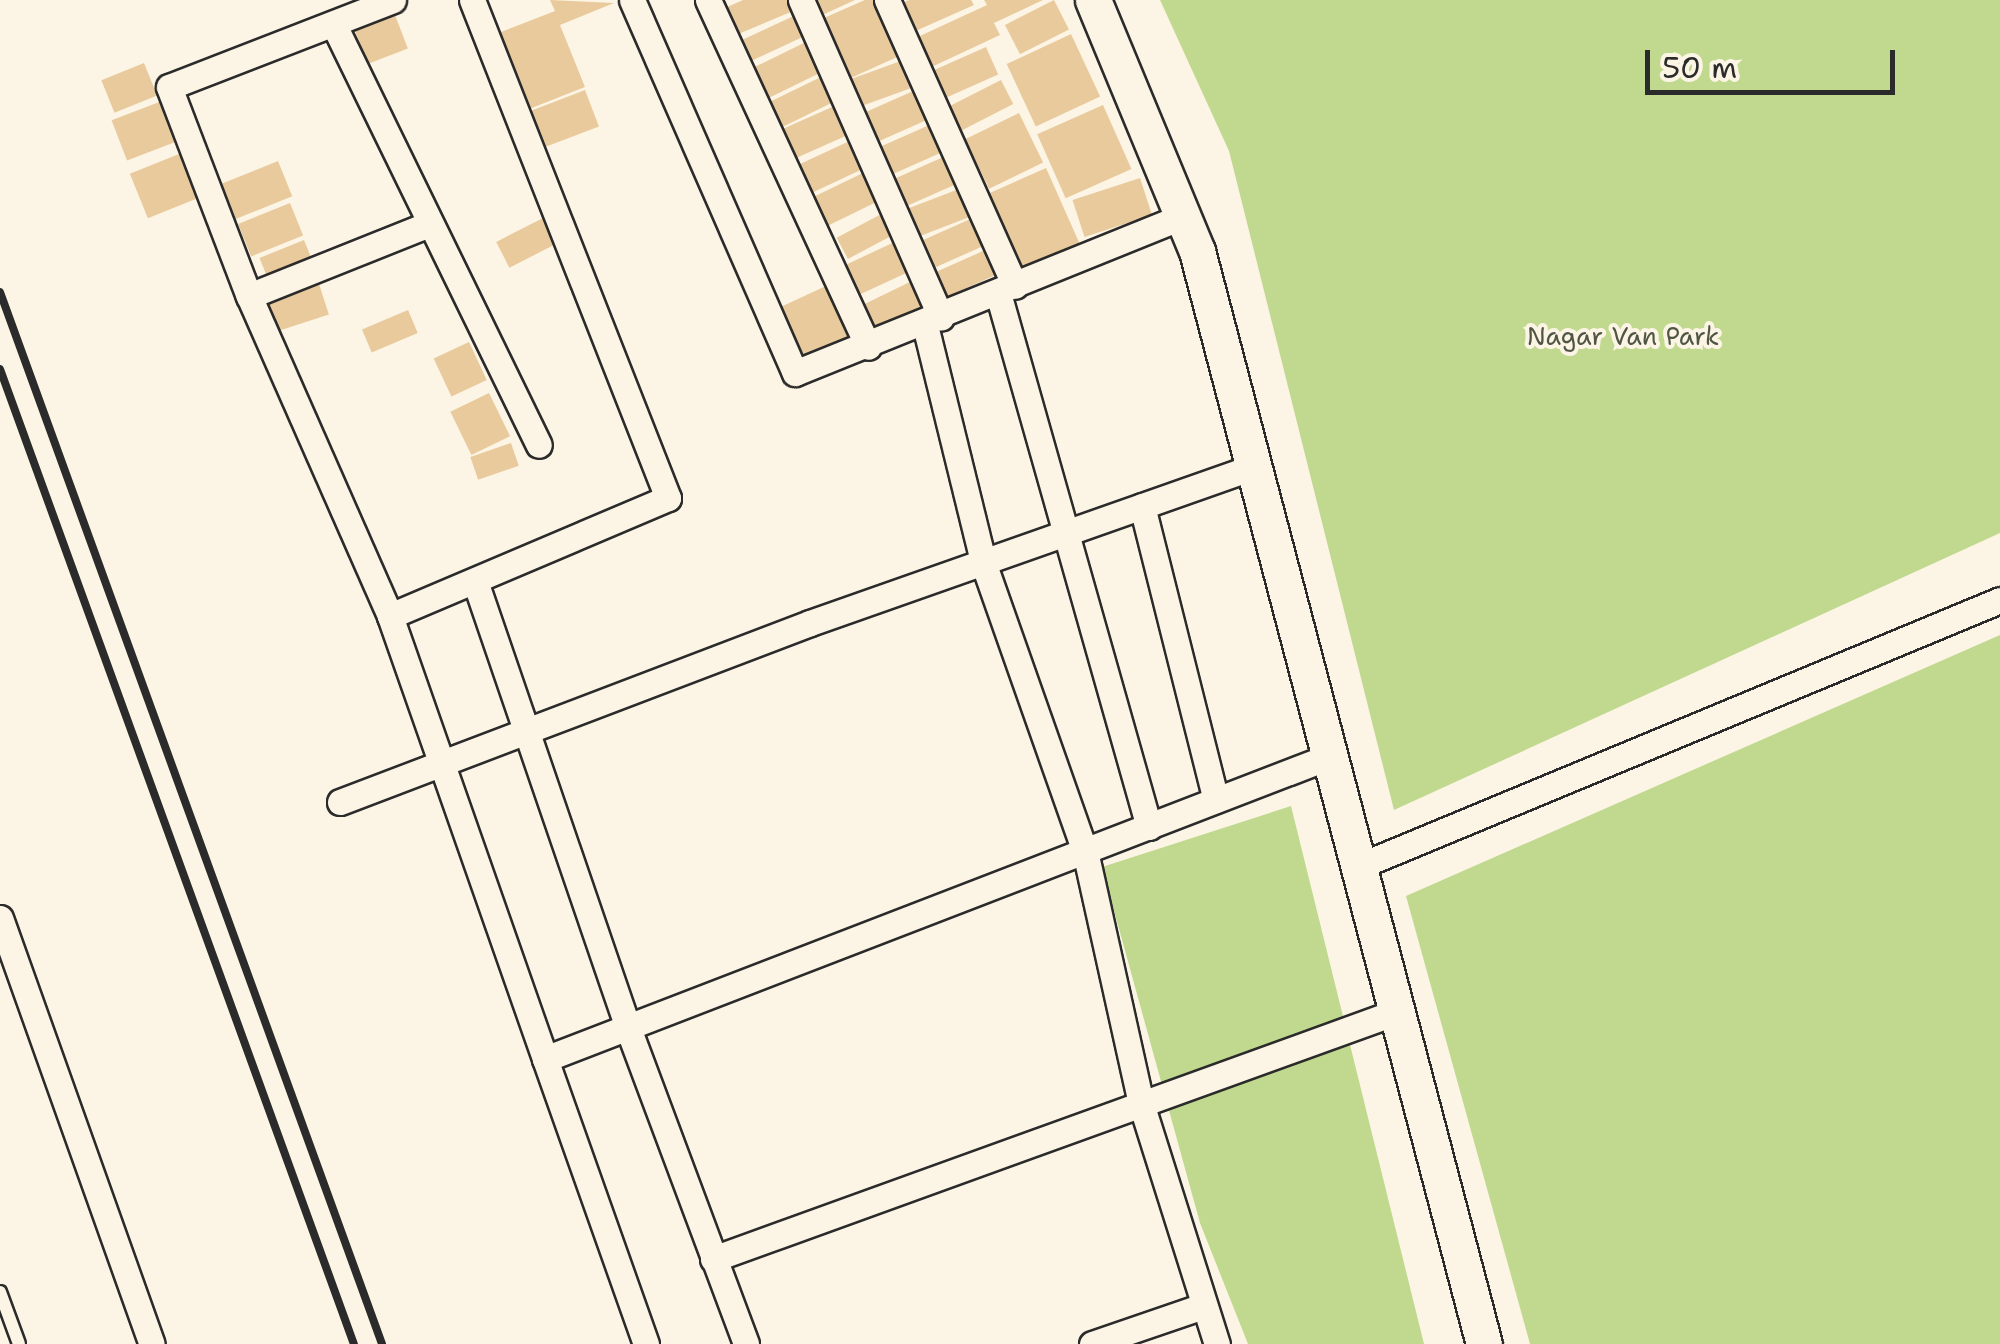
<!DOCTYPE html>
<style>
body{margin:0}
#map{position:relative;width:2000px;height:1344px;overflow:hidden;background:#fcf5e5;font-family:"Shantell Sans",sans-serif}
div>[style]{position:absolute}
.green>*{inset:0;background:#c0d98f}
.building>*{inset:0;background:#e9ca9c;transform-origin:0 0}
.roads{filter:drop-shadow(2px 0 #2b2b2b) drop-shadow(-2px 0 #2b2b2b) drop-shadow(0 2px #2b2b2b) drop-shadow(0 -2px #2b2b2b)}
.lane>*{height:12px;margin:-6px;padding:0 6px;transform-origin:6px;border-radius:6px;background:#fcf5e5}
.street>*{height:25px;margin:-12.5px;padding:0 12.5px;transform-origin:12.5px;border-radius:12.5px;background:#fcf5e5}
.secondary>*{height:35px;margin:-17.5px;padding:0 17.5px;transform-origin:17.5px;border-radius:17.5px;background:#fcf5e5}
.rail>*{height:8px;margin:-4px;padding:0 4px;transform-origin:4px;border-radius:4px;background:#2b2b2b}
span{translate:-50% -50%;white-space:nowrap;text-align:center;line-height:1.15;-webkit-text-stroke:8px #fcf5e5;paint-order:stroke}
.park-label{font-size:25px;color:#505644}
.scale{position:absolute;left:1645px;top:50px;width:250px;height:45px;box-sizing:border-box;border:5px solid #2b2b2b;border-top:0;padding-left:12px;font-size:30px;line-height:35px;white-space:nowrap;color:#2b2b2b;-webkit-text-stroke:8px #fcf5e5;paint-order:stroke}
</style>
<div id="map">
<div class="green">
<i style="clip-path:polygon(1160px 0,2000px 0,2000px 533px,1394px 810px,1229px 151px)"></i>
<i style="clip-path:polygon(2000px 635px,2000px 1344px,1530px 1344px,1406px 896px)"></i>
<i style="clip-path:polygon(1291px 806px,1424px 1344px,1248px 1344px,1200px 1223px,1102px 867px)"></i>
</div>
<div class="building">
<i style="clip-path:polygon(550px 0,614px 3px,560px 25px,585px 87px,524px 111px,496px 34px,555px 11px)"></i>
<i style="clip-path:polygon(743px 0,789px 0,793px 11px,736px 35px,725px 8px)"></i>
<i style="clip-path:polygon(810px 0,855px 0,818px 17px)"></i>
<i style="clip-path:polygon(865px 0,880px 0,904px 54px,844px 81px,817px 21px)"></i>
<i style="clip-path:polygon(909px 0,971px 0,974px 5px,911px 33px,898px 5px)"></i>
<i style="clip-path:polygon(984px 0,1043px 0,994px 23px,1000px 35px,923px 71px,909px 41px,987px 5px)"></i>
<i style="left:1054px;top:0;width:33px;height:55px;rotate:63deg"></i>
<i style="left:802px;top:12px;width:23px;height:71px;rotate:65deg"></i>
<i style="left:395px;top:15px;width:36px;height:43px;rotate:69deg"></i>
<i style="left:1071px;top:34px;width:69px;height:71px;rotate:65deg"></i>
<i style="left:812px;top:39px;width:34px;height:67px;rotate:64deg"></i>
<i style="left:986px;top:47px;width:30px;height:61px;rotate:66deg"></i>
<i style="left:909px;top:58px;width:29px;height:69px;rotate:70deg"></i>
<i style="left:144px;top:63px;width:35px;height:46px;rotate:68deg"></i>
<i style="left:827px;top:74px;width:28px;height:68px;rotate:64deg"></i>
<i style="left:1001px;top:80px;width:27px;height:58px;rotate:63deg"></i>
<i style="left:920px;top:88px;width:32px;height:63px;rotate:66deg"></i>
<i style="left:585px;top:90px;width:39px;height:64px;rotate:69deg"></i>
<i style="left:162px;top:101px;width:43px;height:54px;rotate:69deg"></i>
<i style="left:841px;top:103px;width:32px;height:70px;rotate:66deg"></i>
<i style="left:1103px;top:105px;width:70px;height:72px;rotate:66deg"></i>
<i style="left:1019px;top:113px;width:55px;height:60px;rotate:64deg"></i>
<i style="left:936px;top:122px;width:30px;height:61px;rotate:66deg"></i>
<i style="left:856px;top:138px;width:31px;height:67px;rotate:65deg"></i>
<i style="left:179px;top:154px;width:48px;height:53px;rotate:68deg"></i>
<i style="left:950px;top:154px;width:30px;height:65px;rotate:66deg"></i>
<i style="left:278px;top:161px;width:38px;height:61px;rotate:68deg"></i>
<i style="left:1046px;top:168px;width:87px;height:66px;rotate:66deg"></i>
<i style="left:871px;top:169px;width:32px;height:63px;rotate:64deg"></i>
<i style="left:1140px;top:178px;width:39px;height:71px;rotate:72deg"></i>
<i style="left:964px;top:187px;width:30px;height:62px;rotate:69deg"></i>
<i style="left:290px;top:203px;width:35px;height:56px;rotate:68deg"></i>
<i style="left:887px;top:211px;width:24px;height:57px;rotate:62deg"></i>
<i style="left:547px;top:216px;width:29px;height:57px;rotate:63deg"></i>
<i style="left:977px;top:216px;width:30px;height:68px;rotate:66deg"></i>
<i style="left:901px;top:239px;width:33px;height:62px;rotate:65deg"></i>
<i style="left:304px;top:240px;width:27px;height:48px;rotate:68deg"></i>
<i style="left:992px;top:247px;width:27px;height:70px;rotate:66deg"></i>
<i style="left:916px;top:279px;width:30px;height:64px;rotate:64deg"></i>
<i style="left:319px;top:284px;width:32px;height:55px;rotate:72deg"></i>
<i style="left:828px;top:285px;width:60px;height:63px;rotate:65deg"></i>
<i style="left:408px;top:310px;width:25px;height:50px;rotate:67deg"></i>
<i style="left:469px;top:342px;width:42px;height:39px;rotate:65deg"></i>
<i style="left:489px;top:393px;width:48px;height:43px;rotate:64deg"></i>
<i style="left:511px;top:443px;width:24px;height:43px;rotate:71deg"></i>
</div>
<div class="roads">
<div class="lane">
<i style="left:0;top:1292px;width:55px;rotate:69.9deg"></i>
</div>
<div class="street">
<i style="left:393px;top:0;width:240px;rotate:158.8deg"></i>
<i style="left:169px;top:87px;width:224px;rotate:69.1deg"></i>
<i style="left:249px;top:296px;width:350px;rotate:66.2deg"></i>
<i style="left:390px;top:616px;width:469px;rotate:70.7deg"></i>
<i style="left:632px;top:0;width:407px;rotate:66.4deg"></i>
<i style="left:795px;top:373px;width:419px;rotate:-22deg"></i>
<i style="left:708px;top:0;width:382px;rotate:65.2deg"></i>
<i style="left:801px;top:0;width:347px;rotate:66.2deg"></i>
<i style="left:887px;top:0;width:313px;rotate:65.9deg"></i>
<i style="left:334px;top:25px;width:467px;rotate:64deg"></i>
<i style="left:998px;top:293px;width:555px;rotate:74.21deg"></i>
<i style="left:249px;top:296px;width:194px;rotate:-21.8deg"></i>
<i style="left:925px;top:325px;width:244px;rotate:76.2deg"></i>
<i style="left:983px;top:562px;width:306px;rotate:70.6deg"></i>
<i style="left:1085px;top:851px;width:255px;rotate:77.5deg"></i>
<i style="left:1140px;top:1100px;width:256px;rotate:72.5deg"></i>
<i style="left:1142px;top:506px;width:303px;rotate:75.9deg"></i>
<i style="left:475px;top:581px;width:472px;rotate:71.1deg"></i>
<i style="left:628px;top:1028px;width:337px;rotate:69.5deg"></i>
<i style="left:390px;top:616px;width:302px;rotate:-23deg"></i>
<i style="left:668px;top:498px;width:535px;rotate:-111.48deg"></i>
<i style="left:340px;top:802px;width:503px;rotate:-20.85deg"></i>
<i style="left:810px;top:623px;width:470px;rotate:-19.4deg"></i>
<i style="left:1357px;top:867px;width:696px;rotate:-22.55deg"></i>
<i style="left:0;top:918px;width:452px;rotate:70.4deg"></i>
<i style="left:713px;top:1259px;width:726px;rotate:-19.88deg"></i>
<i style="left:646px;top:1344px;width:302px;rotate:-109.5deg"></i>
<i style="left:545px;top:1059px;width:839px;rotate:-21.09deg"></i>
<i style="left:1092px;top:1344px;width:117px;rotate:-18.9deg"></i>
</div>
<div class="secondary">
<i style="left:1093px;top:0;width:272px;rotate:67.5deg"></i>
<i style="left:1197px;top:251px;width:1130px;rotate:75.29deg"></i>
</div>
</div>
<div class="rail">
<i style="left:0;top:292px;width:1119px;rotate:70.04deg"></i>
<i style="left:0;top:369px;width:1037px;rotate:70.05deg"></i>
</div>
<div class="park-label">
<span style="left:1623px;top:336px">Nagar Van Park</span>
</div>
<div class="scale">50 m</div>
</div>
